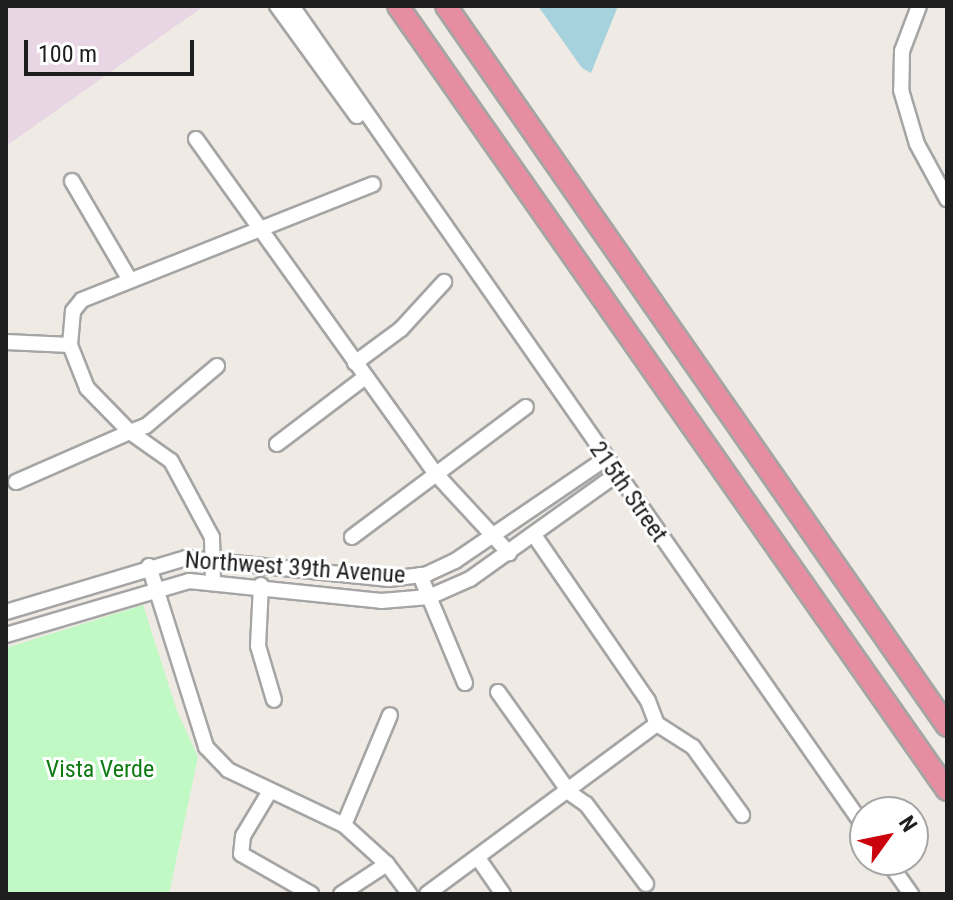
<!DOCTYPE html>
<style>
body{margin:0}
#map{position:relative;width:953px;height:900px;overflow:hidden;background:#efebe4;font-family:"Roboto Condensed",sans-serif}
div>[style]{position:absolute}
.industrial>*{inset:0;background:#e8d6e5}
.park>*{inset:0;background:#c1f9c4}
.water>*{inset:0;background:#a5d2dc}
.roads{filter:drop-shadow(2px 0 #a5a5a5) drop-shadow(-2px 0 #a5a5a5) drop-shadow(0 2px #a5a5a5) drop-shadow(0 -2px #a5a5a5)}
.minor>*{height:14px;margin:-7px;padding:0 7px;transform-origin:7px;border-radius:7px;background:#fff}
.highway>*{height:20px;margin:-10px;padding:0 10px;transform-origin:10px;border-radius:10px;background:#e68da1}
span{translate:-50% -50%;white-space:nowrap;text-align:center;line-height:1.15;-webkit-text-stroke:6px #fff;paint-order:stroke}
.street-label{font-size:24px;color:#1e1e1e}
.park-label{font-size:24px;color:#0d7b11}
.frame{position:absolute;inset:0;border:8px solid #1e1e1e;pointer-events:none}
.north{position:absolute;left:849px;top:796px;width:80px;height:80px;box-sizing:border-box;background:#fff;border:2px solid #a5a5a5;border-radius:50%;rotate:57deg;font-size:22px;font-weight:700;line-height:32px;text-align:center;color:#1e1e1e}
.north::after{content:'';display:block;margin:auto;width:28px;height:36px;background:#ca020b;clip-path:polygon(50% 0,100% 100%,50% 72%,0 100%)}
.scale{position:absolute;left:24px;top:40px;width:170px;height:36px;box-sizing:border-box;border:4px solid #1e1e1e;border-top:0;padding-left:10px;font-size:24px;line-height:28px;white-space:nowrap;color:#1e1e1e;-webkit-text-stroke:6px #fff;paint-order:stroke}
</style>
<div id="map">
<div class="industrial">
<i style="clip-path:polygon(6px 6px,204px 6px,6px 146px)"></i>
</div>
<div class="park">
<i style="clip-path:polygon(143px 605px,177px 711px,198px 757px,169px 894px,6px 894px,6px 648px)"></i>
</div>
<div class="water">
<i style="clip-path:polygon(538px 6px,618px 6px,591px 73px,582px 68px)"></i>
</div>
<div class="roads">
<div class="minor">
<i style="left:277px;top:6px;width:136px;rotate:54deg"></i>
<i style="left:292px;top:6px;width:1002px;rotate:55.12deg"></i>
<i style="left:919px;top:6px;width:48px;rotate:110.7deg"></i>
<i style="left:902px;top:51px;width:39px;rotate:91deg"></i>
<i style="left:901px;top:90px;width:56px;rotate:73.5deg"></i>
<i style="left:917px;top:144px;width:63px;rotate:61.4deg"></i>
<i style="left:196px;top:139px;width:412px;rotate:54.4deg"></i>
<i style="left:436px;top:474px;width:108px;rotate:47.3deg"></i>
<i style="left:72px;top:181px;width:111px;rotate:59.7deg"></i>
<i style="left:6px;top:342px;width:64px;rotate:2.7deg"></i>
<i style="left:70px;top:345px;width:46px;rotate:68.4deg"></i>
<i style="left:87px;top:388px;width:62px;rotate:45.7deg"></i>
<i style="left:130px;top:432px;width:17px;rotate:-21deg"></i>
<i style="left:146px;top:426px;width:93px;rotate:-40.2deg"></i>
<i style="left:70px;top:345px;width:34px;rotate:-85deg"></i>
<i style="left:73px;top:311px;width:14px;rotate:-51deg"></i>
<i style="left:82px;top:300px;width:313px;rotate:-21.7deg"></i>
<i style="left:355px;top:363px;width:57px;rotate:-36.5deg"></i>
<i style="left:401px;top:329px;width:64px;rotate:-47.5deg"></i>
<i style="left:277px;top:444px;width:109px;rotate:-37.2deg"></i>
<i style="left:16px;top:482px;width:124px;rotate:-23.7deg"></i>
<i style="left:130px;top:432px;width:50px;rotate:35.3deg"></i>
<i style="left:171px;top:461px;width:86px;rotate:61.7deg"></i>
<i style="left:212px;top:537px;width:43px;rotate:88.7deg"></i>
<i style="left:534px;top:535px;width:201px;rotate:55.5deg"></i>
<i style="left:648px;top:701px;width:25px;rotate:69deg"></i>
<i style="left:657px;top:724px;width:43px;rotate:32.6deg"></i>
<i style="left:693px;top:747px;width:84px;rotate:54.2deg"></i>
<i style="left:352px;top:537px;width:217px;rotate:-36.8deg"></i>
<i style="left:149px;top:566px;width:190px;rotate:72.5deg"></i>
<i style="left:206px;top:747px;width:32px;rotate:46deg"></i>
<i style="left:228px;top:770px;width:128px;rotate:25.4deg"></i>
<i style="left:344px;top:825px;width:58px;rotate:42.2deg"></i>
<i style="left:387px;top:864px;width:38px;rotate:53deg"></i>
<i style="left:420px;top:575px;width:117px;rotate:67.4deg"></i>
<i style="left:261px;top:585px;width:61px;rotate:92.8deg"></i>
<i style="left:258px;top:646px;width:56px;rotate:73.5deg"></i>
<i style="left:6px;top:612px;width:188px;rotate:-16.7deg"></i>
<i style="left:186px;top:558px;width:204px;rotate:5.9deg"></i>
<i style="left:389px;top:579px;width:38px;rotate:-7deg"></i>
<i style="left:427px;top:574px;width:31px;rotate:-25deg"></i>
<i style="left:455px;top:561px;width:181px;rotate:-34.2deg"></i>
<i style="left:6px;top:635px;width:191px;rotate:-16.4deg"></i>
<i style="left:189px;top:581px;width:193px;rotate:5.9deg"></i>
<i style="left:381px;top:601px;width:48px;rotate:-4.8deg"></i>
<i style="left:429px;top:597px;width:45px;rotate:-23.7deg"></i>
<i style="left:470px;top:579px;width:179px;rotate:-35.5deg"></i>
<i style="left:498px;top:692px;width:124px;rotate:54.5deg"></i>
<i style="left:570px;top:793px;width:19px;rotate:35deg"></i>
<i style="left:586px;top:804px;width:100px;rotate:53.1deg"></i>
<i style="left:270px;top:791px;width:52px;rotate:121deg"></i>
<i style="left:243px;top:836px;width:18px;rotate:96deg"></i>
<i style="left:241px;top:854px;width:81px;rotate:29.7deg"></i>
<i style="left:344px;top:825px;width:119px;rotate:-67.3deg"></i>
<i style="left:478px;top:858px;width:44px;rotate:55.2deg"></i>
<i style="left:887px;top:860px;width:42px;rotate:54.8deg"></i>
<i style="left:341px;top:894px;width:55px;rotate:-33.1deg"></i>
<i style="left:427px;top:894px;width:286px;rotate:-36.5deg"></i>
</div>
<div class="highway">
<i style="left:398px;top:6px;width:957px;rotate:55deg"></i>
<i style="left:446px;top:6px;width:877px;rotate:55.17deg"></i>
</div>
</div>
<div class="street-label">
<span style="left:628px;top:492px;rotate:55deg">215th Street</span>
<span style="left:295px;top:568px;rotate:4deg">Northwest 39th Avenue</span>
</div>
<div class="park-label">
<span style="left:100px;top:770px">Vista Verde</span>
</div>
<div class="frame"></div>
<div class="north">N</div>
<div class="scale">100 m</div>
</div>
